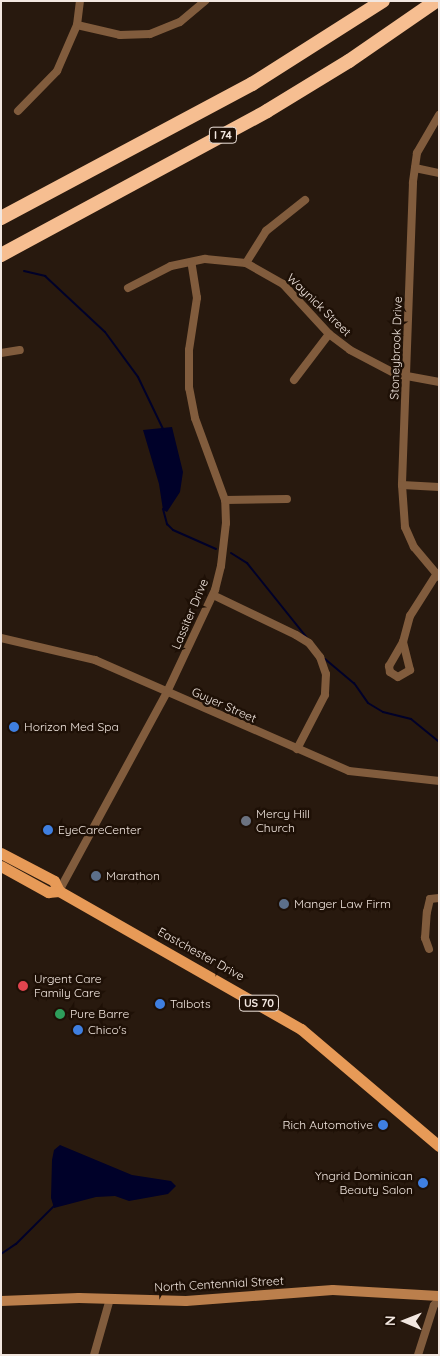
<!DOCTYPE html>
<style>
body{margin:0}
#map{position:relative;width:440px;height:1356px;overflow:hidden;background:#28190e;font-family:Quicksand,sans-serif}
div>[style]{position:absolute}
.water>*{inset:0;background:#000129}
.stream>*{height:2px;margin:-1px;padding:0 1px;transform-origin:1px;border-radius:1px;background:#000129}
.street>*{height:8px;margin:-4px;padding:0 4px;transform-origin:4px;border-radius:4px;background:#815c3d}
.secondary>*{height:10px;margin:-5px;padding:0 5px;transform-origin:5px;border-radius:5px;background:#bb7f4c}
.primary>*{height:11px;margin:-5.5px;padding:0 5.5px;transform-origin:5.5px;border-radius:5.5px;background:#e79a57}
.highway>*{height:14px;margin:-7px;padding:0 7px;transform-origin:7px;border-radius:7px;background:#f6be91}
.dots>*{width:14px;height:14px;translate:-50% -50%;box-sizing:border-box;border:2px solid #1e1006;border-radius:50%}
span{translate:-50% -50%;white-space:nowrap;text-align:center;line-height:1.15;-webkit-text-stroke:5px #1e1006;paint-order:stroke}
.shield-label span{padding:1px 4px;background:#1e1006;border:1px solid;border-radius:4px;-webkit-text-stroke-width:0}
.shield-label{font-size:11px;color:#f2e7e0;font-weight:700}
.street-label{font-size:12px;color:#f2e7e0}
.poi-label{font-size:12px;color:#f2e7e0}
.left{translate:0 -50%;text-align:left}
.right{translate:-100% -50%;text-align:right}
.frame{position:absolute;inset:0;border:2px solid #f2e7e0;pointer-events:none}
.north{position:absolute;left:380px;top:1296px;width:50px;height:50px;-webkit-text-stroke:4px #1e1006;paint-order:stroke;rotate:271deg;font-size:14px;font-weight:700;line-height:20px;text-align:center;color:#f2e7e0}
.north::after{content:'';display:block;margin:auto;width:18px;height:22px;background:#f2e7e0;clip-path:polygon(50% 0,100% 100%,50% 72%,0 100%)}
</style>
<div id="map">
<div class="water">
<i style="clip-path:polygon(172px 427px,183px 472px,180px 492px,167px 512px,163px 510px,159px 484px,143px 430px)"></i>
<i style="clip-path:polygon(60px 1145px,132px 1175px,171px 1181px,176px 1186px,168px 1194px,129px 1201px,115px 1196px,96px 1197px,54px 1208px,51px 1198px,52px 1160px,54px 1150px)"></i>
</div>
<div class="stream">
<i style="left:24px;top:271px;width:22px;rotate:13deg"></i>
<i style="left:45px;top:276px;width:82px;rotate:43deg"></i>
<i style="left:105px;top:332px;width:56px;rotate:53.7deg"></i>
<i style="left:138px;top:377px;width:58px;rotate:64.3deg"></i>
<i style="left:163px;top:509px;width:16px;rotate:75deg"></i>
<i style="left:167px;top:524px;width:8px;rotate:45deg"></i>
<i style="left:173px;top:530px;width:47px;rotate:23.8deg"></i>
<i style="left:231px;top:553px;width:19px;rotate:32deg"></i>
<i style="left:247px;top:563px;width:96px;rotate:51.3deg"></i>
<i style="left:325px;top:659px;width:38px;rotate:40deg"></i>
<i style="left:354px;top:683px;width:24px;rotate:55deg"></i>
<i style="left:368px;top:703px;width:17px;rotate:31deg"></i>
<i style="left:383px;top:712px;width:29px;rotate:14deg"></i>
<i style="left:411px;top:719px;width:36px;rotate:39deg"></i>
<i style="left:1px;top:1254px;width:18px;rotate:-34deg"></i>
<i style="left:16px;top:1244px;width:55px;rotate:-45deg"></i>
</div>
<div class="street">
<i style="left:77px;top:25px;width:44px;rotate:13.1deg"></i>
<i style="left:120px;top:35px;width:30px;rotate:-2deg"></i>
<i style="left:150px;top:34px;width:32px;rotate:-22deg"></i>
<i style="left:180px;top:22px;width:33px;rotate:-40deg"></i>
<i style="left:18px;top:111px;width:56px;rotate:-45.7deg"></i>
<i style="left:57px;top:71px;width:50px;rotate:-66.5deg"></i>
<i style="left:77px;top:25px;width:24px;rotate:-83deg"></i>
<i style="left:439px;top:115px;width:44px;rotate:120.1deg"></i>
<i style="left:417px;top:153px;width:30px;rotate:98deg"></i>
<i style="left:413px;top:183px;width:302px;rotate:92.1deg"></i>
<i style="left:402px;top:485px;width:42px;rotate:85.9deg"></i>
<i style="left:405px;top:527px;width:22px;rotate:66deg"></i>
<i style="left:414px;top:547px;width:39px;rotate:50deg"></i>
<i style="left:415px;top:168px;width:25px;rotate:12deg"></i>
<i style="left:246px;top:263px;width:38px;rotate:-58deg"></i>
<i style="left:266px;top:231px;width:50px;rotate:-38.5deg"></i>
<i style="left:128px;top:288px;width:48px;rotate:-27.1deg"></i>
<i style="left:171px;top:266px;width:35px;rotate:-12deg"></i>
<i style="left:205px;top:259px;width:41px;rotate:5.6deg"></i>
<i style="left:246px;top:263px;width:43px;rotate:29.6deg"></i>
<i style="left:283px;top:284px;width:68px;rotate:47.4deg"></i>
<i style="left:329px;top:334px;width:26px;rotate:37deg"></i>
<i style="left:350px;top:350px;width:52px;rotate:27.6deg"></i>
<i style="left:396px;top:374px;width:44px;rotate:10.5deg"></i>
<i style="left:1px;top:353px;width:19px;rotate:-9deg"></i>
<i style="left:294px;top:380px;width:58px;rotate:-52.7deg"></i>
<i style="left:402px;top:485px;width:37px;rotate:3deg"></i>
<i style="left:225px;top:500px;width:62px;rotate:-0.9deg"></i>
<i style="left:213px;top:595px;width:92px;rotate:25.7deg"></i>
<i style="left:296px;top:635px;width:15px;rotate:32deg"></i>
<i style="left:309px;top:643px;width:18px;rotate:52deg"></i>
<i style="left:320px;top:657px;width:18px;rotate:71deg"></i>
<i style="left:326px;top:674px;width:21px;rotate:93deg"></i>
<i style="left:325px;top:695px;width:61px;rotate:117.4deg"></i>
<i style="left:1px;top:638px;width:97px;rotate:13.2deg"></i>
<i style="left:95px;top:660px;width:277px;rotate:23.6deg"></i>
<i style="left:349px;top:771px;width:91px;rotate:6.3deg"></i>
<i style="left:403px;top:642px;width:28px;rotate:120deg"></i>
<i style="left:389px;top:666px;width:6px;rotate:81deg"></i>
<i style="left:390px;top:672px;width:9px;rotate:32deg"></i>
<i style="left:398px;top:677px;width:14px;rotate:-30deg"></i>
<i style="left:410px;top:670px;width:29px;rotate:-104deg"></i>
<i style="left:403px;top:642px;width:27px;rotate:-75deg"></i>
<i style="left:410px;top:616px;width:49px;rotate:-57.6deg"></i>
<i style="left:59px;top:891px;width:226px;rotate:-61.5deg"></i>
<i style="left:167px;top:692px;width:113px;rotate:-64.8deg"></i>
<i style="left:215px;top:590px;width:25px;rotate:-76deg"></i>
<i style="left:221px;top:566px;width:43px;rotate:-83.4deg"></i>
<i style="left:226px;top:523px;width:23px;rotate:-92deg"></i>
<i style="left:225px;top:500px;width:87px;rotate:-110.1deg"></i>
<i style="left:195px;top:418px;width:31px;rotate:-101deg"></i>
<i style="left:189px;top:388px;width:38px;rotate:-90deg"></i>
<i style="left:189px;top:350px;width:53px;rotate:-81.3deg"></i>
<i style="left:197px;top:298px;width:36px;rotate:-99deg"></i>
<i style="left:429px;top:949px;width:12px;rotate:-110deg"></i>
<i style="left:425px;top:938px;width:26px;rotate:-86deg"></i>
<i style="left:427px;top:912px;width:13px;rotate:-77deg"></i>
<i style="left:430px;top:899px;width:9px;rotate:-6deg"></i>
<i style="left:94px;top:1355px;width:58px;rotate:-74.1deg"></i>
<i style="left:418px;top:1355px;width:52px;rotate:-72.3deg"></i>
<i style="left:434px;top:1305px;width:7px;rotate:-45deg"></i>
</div>
<div class="secondary">
<i style="left:1px;top:1301px;width:78px;rotate:-2.2deg"></i>
<i style="left:79px;top:1298px;width:107px;rotate:1.6deg"></i>
<i style="left:186px;top:1301px;width:147px;rotate:-4.3deg"></i>
<i style="left:333px;top:1290px;width:106px;rotate:3.2deg"></i>
</div>
<div class="primary">
<i style="left:1px;top:853px;width:60px;rotate:27.8deg"></i>
<i style="left:54px;top:881px;width:11px;rotate:63deg"></i>
<i style="left:1px;top:866px;width:54px;rotate:29deg"></i>
<i style="left:48px;top:892px;width:11px;rotate:-5deg"></i>
<i style="left:59px;top:891px;width:279px;rotate:29.7deg"></i>
<i style="left:301px;top:1029px;width:181px;rotate:40.3deg"></i>
</div>
<div class="highway">
<i style="left:1px;top:218px;width:285px;rotate:-28.1deg"></i>
<i style="left:252px;top:84px;width:155px;rotate:-32.4deg"></i>
<i style="left:1px;top:255px;width:302px;rotate:-28.4deg"></i>
<i style="left:267px;top:111px;width:96px;rotate:-31.4deg"></i>
<i style="left:349px;top:61px;width:106px;rotate:-34.6deg"></i>
</div>
<div class="dots">
<i style="left:14px;top:727px;background:#3f7fe0"></i>
<i style="left:246px;top:821px;background:#6b7280"></i>
<i style="left:48px;top:830px;background:#3f7fe0"></i>
<i style="left:96px;top:876px;background:#5c6f8a"></i>
<i style="left:284px;top:904px;background:#5c6f8a"></i>
<i style="left:23px;top:986px;background:#e0444e"></i>
<i style="left:160px;top:1004px;background:#3f7fe0"></i>
<i style="left:60px;top:1014px;background:#2e9e5b"></i>
<i style="left:78px;top:1030px;background:#3f7fe0"></i>
<i style="left:383px;top:1125px;background:#3f7fe0"></i>
<i style="left:423px;top:1183px;background:#3f7fe0"></i>
</div>
<div class="shield-label">
<span style="left:223px;top:135px">I 74</span>
<span style="left:259px;top:1003px">US 70</span>
</div>
<div class="street-label">
<span style="left:319px;top:305px;rotate:44deg">Waynick Street</span>
<span style="left:396px;top:348px;rotate:-88deg">Stoneybrook Drive</span>
<span style="left:190px;top:614px;rotate:-67deg">Lassiter Drive</span>
<span style="left:224px;top:705px;rotate:24deg">Guyer Street</span>
<span style="left:201px;top:954px;rotate:29deg">Eastchester Drive</span>
<span style="left:219px;top:1284px;rotate:-3deg">North Centennial Street</span>
</div>
<div class="poi-label">
<span class="left" style="left:24px;top:727px">Horizon Med Spa</span>
<span class="left" style="left:256px;top:821px">Mercy Hill<br>Church</span>
<span class="left" style="left:58px;top:830px">EyeCareCenter</span>
<span class="left" style="left:106px;top:876px">Marathon</span>
<span class="left" style="left:294px;top:904px">Manger Law Firm</span>
<span class="left" style="left:34px;top:986px">Urgent Care<br>Family Care</span>
<span class="left" style="left:170px;top:1004px">Talbots</span>
<span class="left" style="left:70px;top:1014px">Pure Barre</span>
<span class="left" style="left:88px;top:1030px">Chico's</span>
<span class="right" style="left:373px;top:1125px">Rich Automotive</span>
<span class="right" style="left:413px;top:1183px">Yngrid Dominican<br>Beauty Salon</span>
</div>
<div class="frame"></div>
<div class="north">N</div>
</div>
